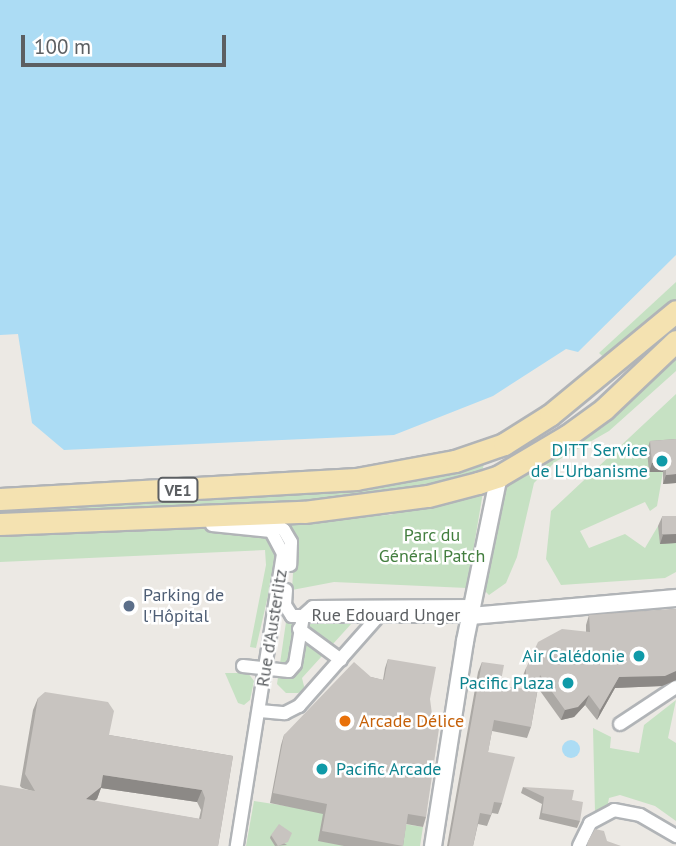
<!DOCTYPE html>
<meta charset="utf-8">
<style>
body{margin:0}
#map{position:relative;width:676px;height:846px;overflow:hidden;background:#ece9e4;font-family:"PT Sans",sans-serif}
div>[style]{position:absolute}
.green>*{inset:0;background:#c6e1c3}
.water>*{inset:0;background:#acdcf4}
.round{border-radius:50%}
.roads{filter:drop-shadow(2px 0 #b1b4b7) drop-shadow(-2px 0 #b1b4b7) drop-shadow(0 2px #b1b4b7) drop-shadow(0 -2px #b1b4b7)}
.minor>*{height:12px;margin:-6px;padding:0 6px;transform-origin:6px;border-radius:6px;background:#fff}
.tertiary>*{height:16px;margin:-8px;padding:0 8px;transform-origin:8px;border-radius:8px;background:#fff}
.primary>*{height:21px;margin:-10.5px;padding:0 10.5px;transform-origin:10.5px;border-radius:10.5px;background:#f4e2b1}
.wall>*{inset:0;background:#aca9a5}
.shaded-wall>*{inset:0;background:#8c8986}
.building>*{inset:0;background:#c8c4c0;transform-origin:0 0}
.dots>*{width:19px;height:19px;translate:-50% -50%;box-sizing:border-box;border:4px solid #fff;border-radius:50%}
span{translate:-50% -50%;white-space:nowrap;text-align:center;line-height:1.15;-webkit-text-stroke:5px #fff;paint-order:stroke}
.shield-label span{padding:2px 5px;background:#fff;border:2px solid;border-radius:5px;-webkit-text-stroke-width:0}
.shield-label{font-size:16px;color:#5c5f62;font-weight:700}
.culture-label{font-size:18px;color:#0d838f}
.right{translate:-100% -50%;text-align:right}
.left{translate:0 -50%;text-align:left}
.park-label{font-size:18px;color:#437e3f}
.service-label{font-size:18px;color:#4e5e75}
.street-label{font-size:18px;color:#5c5f62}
.food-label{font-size:18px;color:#c56008}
.scale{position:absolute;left:21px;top:35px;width:205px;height:32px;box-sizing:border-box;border:4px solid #5c5f62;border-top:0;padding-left:9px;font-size:21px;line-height:24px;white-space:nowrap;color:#5c5f62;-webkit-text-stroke:5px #fff;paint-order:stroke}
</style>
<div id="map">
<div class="green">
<i style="clip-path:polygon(676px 282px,676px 303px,609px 362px,599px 353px)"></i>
<i style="clip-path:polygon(676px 354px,676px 371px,609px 431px,555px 462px,534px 483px,517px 557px,506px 583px,489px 595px,482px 588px,502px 485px,584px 436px)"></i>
<i style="clip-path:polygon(676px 394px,676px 448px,649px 472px,663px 472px,657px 506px,650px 511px,645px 502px,580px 531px,589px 548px,625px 534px,645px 548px,658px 526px,676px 543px,676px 572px,665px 578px,561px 585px,546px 559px,551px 511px)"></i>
<i style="clip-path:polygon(486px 458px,481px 474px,406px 492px,290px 503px,0 517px,0 507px)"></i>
<i style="clip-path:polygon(483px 492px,467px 588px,334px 582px,292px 590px,295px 539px,282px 520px,389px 515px)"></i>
<i style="clip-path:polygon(168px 525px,230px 527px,264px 533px,270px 539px,276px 561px,256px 648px,250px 647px,266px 565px,265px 550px,0 562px,0 532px)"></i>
<i style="clip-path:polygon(286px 622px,352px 623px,302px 678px,305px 690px,298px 693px,286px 693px,277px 684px)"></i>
<i style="clip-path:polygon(248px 673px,254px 681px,250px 700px,244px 705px,238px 703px,225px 673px)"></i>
<i style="clip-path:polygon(676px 700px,668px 738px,676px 743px,676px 821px,655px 806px,620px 795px,609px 798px,607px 809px,595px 812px,593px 728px,611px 737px,610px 748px,639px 753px,644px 725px)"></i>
<i style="clip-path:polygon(254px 801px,423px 827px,420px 846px,246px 846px)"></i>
</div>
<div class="water">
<i style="clip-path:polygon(0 0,676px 0,676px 255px,578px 352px,566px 349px,493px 396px,394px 435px,64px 450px,32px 423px,18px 334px,0 335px)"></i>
<i class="round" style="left:562px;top:740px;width:18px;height:18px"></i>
</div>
<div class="roads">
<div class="minor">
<i style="left:258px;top:523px;width:16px"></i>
<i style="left:274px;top:523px;width:12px;rotate:35deg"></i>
<i style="left:284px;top:530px;width:14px;rotate:60deg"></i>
<i style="left:291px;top:542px;width:23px;rotate:92deg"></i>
<i style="left:212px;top:525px;width:59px;rotate:5.8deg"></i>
<i style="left:271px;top:531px;width:26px;rotate:62deg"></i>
<i style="left:283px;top:554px;width:296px;rotate:99deg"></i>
<i style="left:286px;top:590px;width:15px;rotate:94deg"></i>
<i style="left:285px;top:605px;width:13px;rotate:58deg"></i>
<i style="left:292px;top:616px;width:178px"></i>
<i style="left:299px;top:629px;width:52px;rotate:36.4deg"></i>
<i style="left:243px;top:666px;width:46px;rotate:6.2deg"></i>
<i style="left:289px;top:671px;width:9px;rotate:-49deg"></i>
<i style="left:295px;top:664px;width:49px;rotate:-80.5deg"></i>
<i style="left:303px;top:616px;width:13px;rotate:-42deg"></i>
<i style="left:313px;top:607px;width:160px;rotate:-0.4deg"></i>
<i style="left:260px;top:711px;width:25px;rotate:5deg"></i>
<i style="left:285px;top:713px;width:16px;rotate:-27deg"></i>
<i style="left:299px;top:706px;width:116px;rotate:-48.5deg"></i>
<i style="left:620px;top:724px;width:67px;rotate:-33.5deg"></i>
<i style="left:579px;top:846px;width:25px;rotate:-64deg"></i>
<i style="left:590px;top:823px;width:27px;rotate:-28deg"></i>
<i style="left:614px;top:810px;width:26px;rotate:11deg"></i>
<i style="left:640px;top:815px;width:42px;rotate:30.3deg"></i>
</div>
<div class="tertiary">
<i style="left:470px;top:616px;width:207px;rotate:-5deg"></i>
<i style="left:433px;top:846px;width:207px;rotate:-81.1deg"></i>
<i style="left:465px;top:641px;width:168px;rotate:-78.4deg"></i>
</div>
<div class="primary">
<i style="left:0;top:499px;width:357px;rotate:-3.2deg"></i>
<i style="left:356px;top:479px;width:101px;rotate:-10.3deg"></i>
<i style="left:455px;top:461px;width:52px;rotate:-19.1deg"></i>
<i style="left:504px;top:444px;width:54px;rotate:-32.2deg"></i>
<i style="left:550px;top:415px;width:163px;rotate:-39.5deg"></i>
<i style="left:0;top:524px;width:304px;rotate:-2.3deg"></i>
<i style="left:304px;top:512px;width:125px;rotate:-7.4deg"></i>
<i style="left:428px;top:496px;width:52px;rotate:-14.6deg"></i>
<i style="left:478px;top:483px;width:22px;rotate:-18deg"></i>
<i style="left:499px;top:476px;width:79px;rotate:-30.5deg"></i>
<i style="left:567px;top:436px;width:46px;rotate:-36.1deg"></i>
<i style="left:604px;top:409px;width:99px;rotate:-43.4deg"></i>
</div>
</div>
<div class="wall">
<i style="clip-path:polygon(676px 439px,676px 483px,663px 484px,663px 472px,649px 472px,647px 450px,650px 441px)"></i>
<i style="clip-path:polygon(676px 516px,676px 543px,660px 544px,658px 526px,662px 517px)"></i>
<i style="clip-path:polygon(676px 609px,676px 680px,662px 686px,615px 688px,597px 720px,585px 705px,574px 717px,561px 720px,538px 688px,531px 727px,527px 738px,492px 731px,488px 752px,502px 803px,498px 814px,492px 813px,487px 826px,478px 824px,473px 846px,447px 846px,478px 672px,482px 662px,500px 686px,522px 689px,522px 678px,526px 668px,586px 632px,586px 625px,589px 615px)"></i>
<i style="clip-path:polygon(388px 659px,430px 699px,426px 817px,423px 827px,406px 824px,403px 846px,344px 846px,318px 841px,323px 814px,270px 803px,281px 745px,284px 735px,371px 677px,383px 680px,385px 668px)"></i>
<i style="clip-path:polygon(evenodd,38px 698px,109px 735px,233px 756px,218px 846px,22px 788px,20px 786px,33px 710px,38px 698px,101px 788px,197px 802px,201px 810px,199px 819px,94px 801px,97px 799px,101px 788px)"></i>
<i style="clip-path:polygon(523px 787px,572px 800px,580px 821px,577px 828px,539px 819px,542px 804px,521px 793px)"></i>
<i style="clip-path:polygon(271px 835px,287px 845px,275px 846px,270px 838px)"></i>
</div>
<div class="shaded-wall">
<i style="clip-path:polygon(652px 463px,666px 463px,663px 472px,649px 472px)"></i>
<i style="clip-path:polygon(676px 474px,676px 483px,663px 484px,666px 475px)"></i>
<i style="clip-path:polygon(676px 534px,676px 543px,660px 544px,663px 535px)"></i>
<i style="clip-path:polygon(676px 671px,676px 680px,662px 686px,615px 688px,597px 720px,600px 710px,619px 677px)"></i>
<i style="clip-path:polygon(589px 695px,585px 705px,574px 717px,561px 720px,565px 710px)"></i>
<i style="clip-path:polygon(103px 775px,202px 790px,197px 802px,101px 788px,97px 799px,81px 811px,86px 799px)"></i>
</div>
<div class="building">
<i style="clip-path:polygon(676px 439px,676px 474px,666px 475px,666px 463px,652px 463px,650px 441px)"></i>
<i style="left:676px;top:516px;width:18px;height:14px;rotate:90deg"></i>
<i style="clip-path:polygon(676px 609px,676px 671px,665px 676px,619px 677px,600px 710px,589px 695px,578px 707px,565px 710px,540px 675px,531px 727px,494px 720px,488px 752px,515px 757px,502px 803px,494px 802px,491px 815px,480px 813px,473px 846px,449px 846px,482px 662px,504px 665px,500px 686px,526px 689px,526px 668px,538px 642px,562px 629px,590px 632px,589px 615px)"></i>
<i style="clip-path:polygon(388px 659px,436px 667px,430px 699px,432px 714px,441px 715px,426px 817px,408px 814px,403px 846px,322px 831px,327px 804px,273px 793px,284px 735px,354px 662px,371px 677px,384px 680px)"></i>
<i style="clip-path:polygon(evenodd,45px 692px,108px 702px,114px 711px,109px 735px,233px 756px,218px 846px,0 846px,0 785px,35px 791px,25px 774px,38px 698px,45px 692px,103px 775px,202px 790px,205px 798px,201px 819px,86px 799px,101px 787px,103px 775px)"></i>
<i style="clip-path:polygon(523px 787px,574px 790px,572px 800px,583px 802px,580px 821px,542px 813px,544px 797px)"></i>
<i style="clip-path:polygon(279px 824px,292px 833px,288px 842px,278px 846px,271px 835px)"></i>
<i style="clip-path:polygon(595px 829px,604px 831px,607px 841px,621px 846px,587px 846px,588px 841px)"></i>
</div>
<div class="dots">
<i style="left:662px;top:461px;background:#0f9aa8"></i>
<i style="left:129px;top:606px;background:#5c6f8a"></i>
<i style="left:639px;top:656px;background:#0f9aa8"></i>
<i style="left:568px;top:683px;background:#0f9aa8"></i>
<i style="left:345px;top:721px;background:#e8710a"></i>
<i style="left:322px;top:769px;background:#0f9aa8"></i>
</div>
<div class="shield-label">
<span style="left:178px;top:490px">VE1</span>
</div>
<div class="culture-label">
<span class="right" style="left:648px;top:461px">DITT Service<br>de L'Urbanisme</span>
<span class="right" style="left:625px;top:656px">Air Calédonie</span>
<span class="right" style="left:554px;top:683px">Pacific Plaza</span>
<span class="left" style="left:336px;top:769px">Pacific Arcade</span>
</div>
<div class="park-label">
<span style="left:432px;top:546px">Parc du<br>Général Patch</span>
</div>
<div class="service-label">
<span class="left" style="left:143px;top:606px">Parking de<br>l'Hôpital</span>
</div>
<div class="street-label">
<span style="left:386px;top:615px">Rue Edouard Unger</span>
<span style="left:272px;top:628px;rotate:-81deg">Rue d'Austerlitz</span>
</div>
<div class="food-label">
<span class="left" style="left:359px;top:721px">Arcade Délice</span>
</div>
<div class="scale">100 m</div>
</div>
